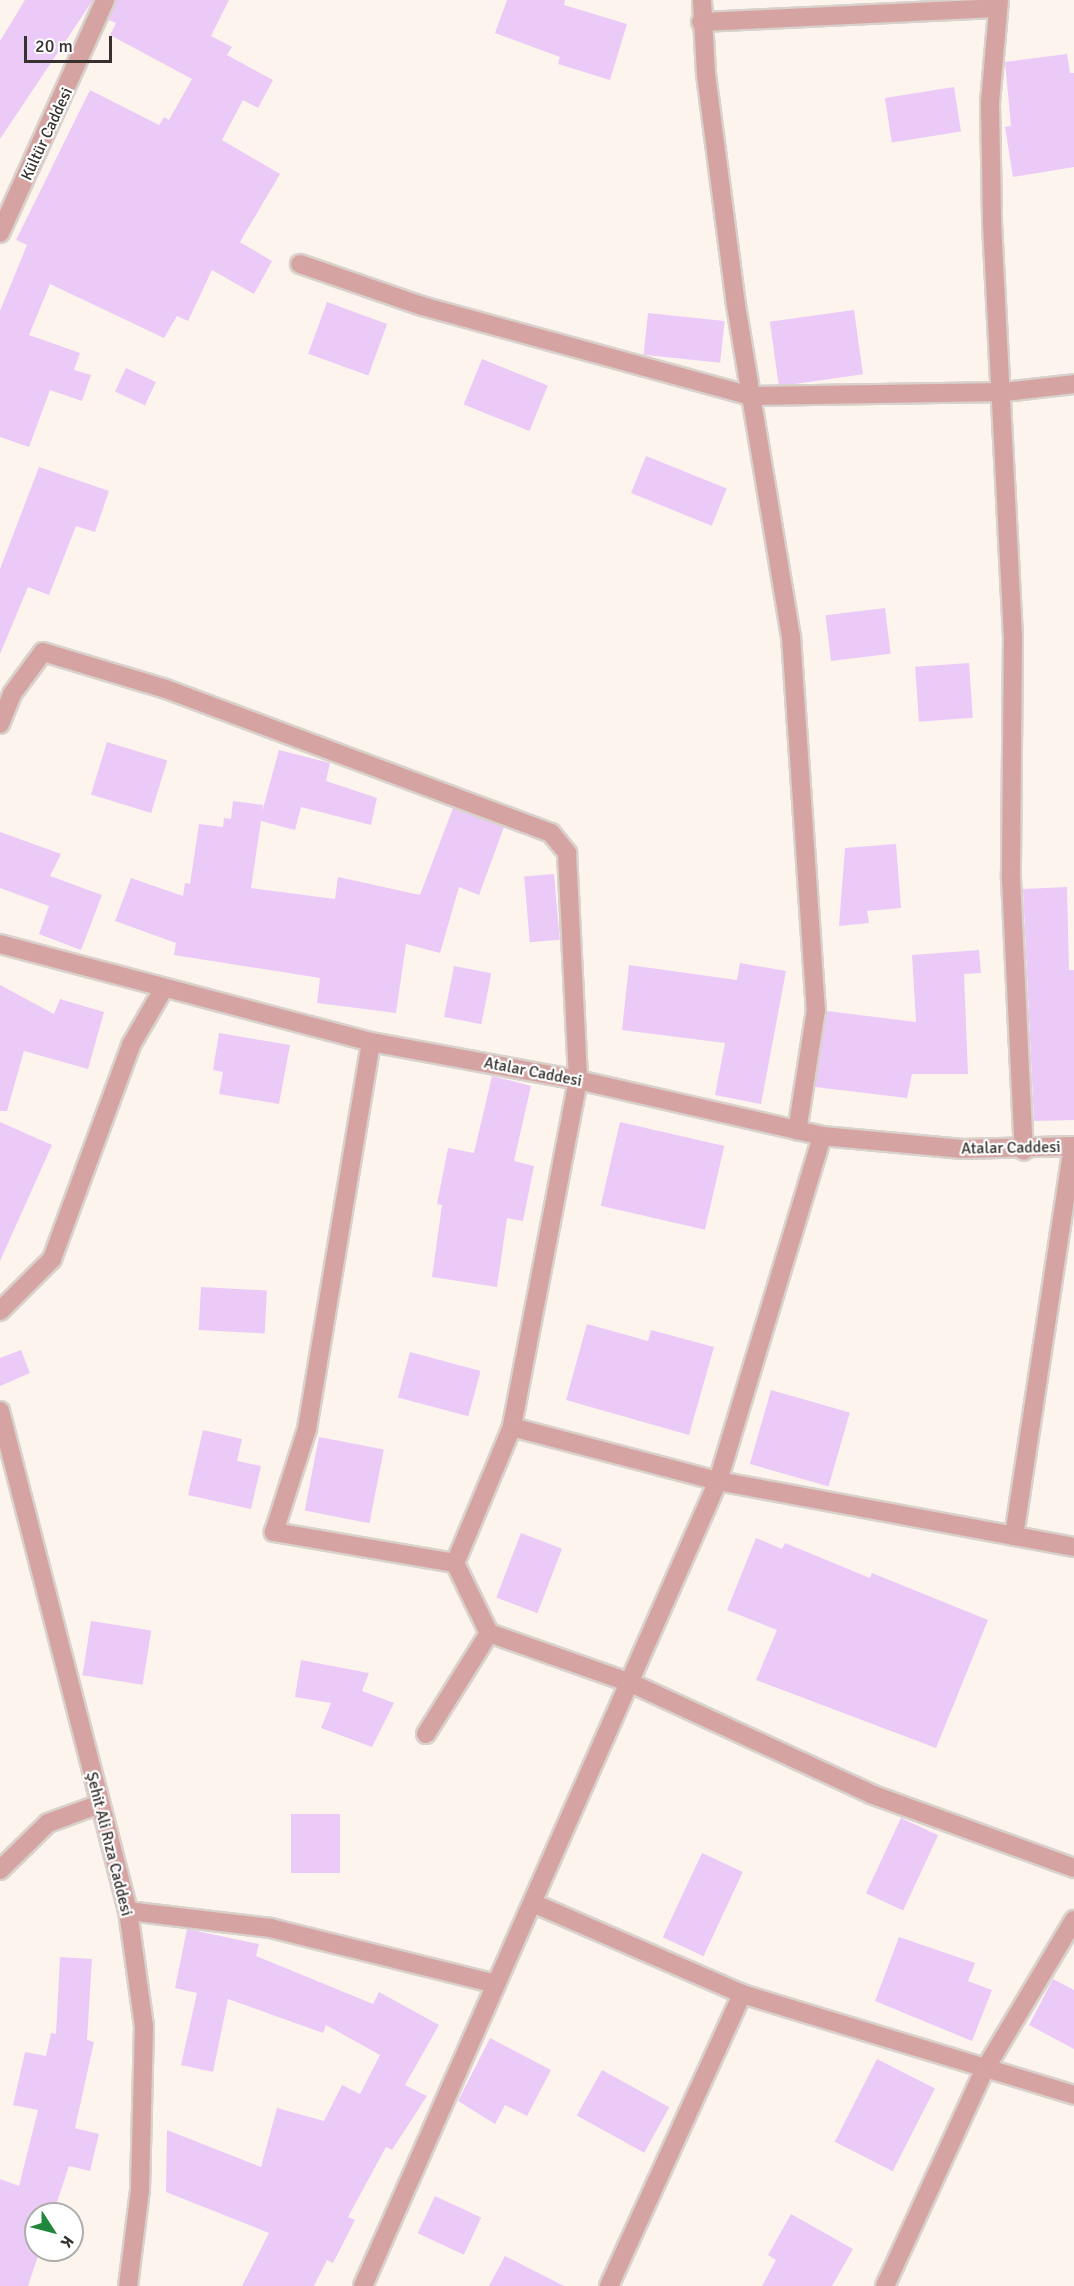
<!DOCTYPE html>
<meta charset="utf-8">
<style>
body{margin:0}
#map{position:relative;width:1074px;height:2286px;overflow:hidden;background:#fdf4ee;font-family:Signika,sans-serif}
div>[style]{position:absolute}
.building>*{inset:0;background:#ebcaf8;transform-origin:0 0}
.roads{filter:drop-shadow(2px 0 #d9d1cc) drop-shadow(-2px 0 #d9d1cc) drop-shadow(0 2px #d9d1cc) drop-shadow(0 -2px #d9d1cc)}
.minor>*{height:18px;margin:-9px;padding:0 9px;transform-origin:9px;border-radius:9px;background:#d5a4a2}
span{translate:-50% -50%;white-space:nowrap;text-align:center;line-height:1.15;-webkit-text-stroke:4.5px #fff;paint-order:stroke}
.street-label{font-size:16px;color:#373230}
.north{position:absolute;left:24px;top:2202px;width:60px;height:60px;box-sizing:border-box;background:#fff;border:2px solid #afadac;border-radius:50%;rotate:126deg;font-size:16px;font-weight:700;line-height:24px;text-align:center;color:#373230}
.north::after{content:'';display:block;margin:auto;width:21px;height:27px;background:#21873c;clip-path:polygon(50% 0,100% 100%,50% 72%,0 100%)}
.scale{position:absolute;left:24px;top:36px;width:88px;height:27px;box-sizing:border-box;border:3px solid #373230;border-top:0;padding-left:8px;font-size:18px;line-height:21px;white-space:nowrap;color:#373230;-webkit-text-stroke:4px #fff;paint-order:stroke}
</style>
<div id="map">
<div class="building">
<i style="clip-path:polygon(25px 0,93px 0,0 139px,0 41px)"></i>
<i style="clip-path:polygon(116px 0,229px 0,211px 36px,232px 47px,227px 55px,273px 80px,258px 108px,243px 100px,222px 140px,280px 174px,240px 242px,272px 261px,254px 294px,212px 270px,188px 321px,177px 316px,164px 338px,50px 284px,29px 335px,80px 353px,74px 370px,91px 375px,82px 401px,50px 390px,29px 447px,0 437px,0 311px,27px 245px,16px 240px,90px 90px,159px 125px,164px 117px,169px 120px,192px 79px,110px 35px,116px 23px,109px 20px)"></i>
<i style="clip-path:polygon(507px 0,565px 0,564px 5px,627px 24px,610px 80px,558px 64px,560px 57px,495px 33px)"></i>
<i style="clip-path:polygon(1067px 54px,1070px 73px,1074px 73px,1074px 167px,1013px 177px,1005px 127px,1011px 126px,1005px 62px)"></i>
<i style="left:954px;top:87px;width:45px;height:70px;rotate:81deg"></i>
<i style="left:327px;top:302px;width:64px;height:55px;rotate:20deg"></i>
<i style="left:854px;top:310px;width:65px;height:85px;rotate:82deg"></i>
<i style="left:648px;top:313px;width:77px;height:42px;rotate:6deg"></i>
<i style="left:482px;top:359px;width:71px;height:49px;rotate:22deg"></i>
<i style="left:126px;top:368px;width:33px;height:26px;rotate:25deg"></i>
<i style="left:646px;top:456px;width:87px;height:40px;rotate:22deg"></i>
<i style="clip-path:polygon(39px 467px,109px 491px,95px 532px,76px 526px,49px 595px,28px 587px,0 654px,0 569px)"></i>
<i style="left:885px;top:608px;width:46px;height:60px;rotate:83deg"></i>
<i style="left:969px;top:663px;width:55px;height:54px;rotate:86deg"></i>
<i style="left:107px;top:742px;width:63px;height:55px;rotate:17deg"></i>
<i style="clip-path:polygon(279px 750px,330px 763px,326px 781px,377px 798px,371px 825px,301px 807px,295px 830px,261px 821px,251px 888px,335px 899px,338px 877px,420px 895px,453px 808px,504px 827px,479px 895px,459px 887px,440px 953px,406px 944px,396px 1013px,317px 1003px,320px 978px,174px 955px,176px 943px,115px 921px,131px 878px,183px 896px,185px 883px,190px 884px,199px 824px,223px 827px,224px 818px,231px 819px,233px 801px,263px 805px,262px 812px)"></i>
<i style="clip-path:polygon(0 832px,61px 854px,50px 876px,102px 895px,81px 950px,39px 934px,49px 906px,0 888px)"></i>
<i style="clip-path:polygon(896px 844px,901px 908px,867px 911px,869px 923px,839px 926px,845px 848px)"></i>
<i style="left:554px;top:874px;width:66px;height:30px;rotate:85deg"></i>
<i style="clip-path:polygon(1067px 887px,1069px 970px,1074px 970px,1074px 1120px,1034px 1121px,1023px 889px)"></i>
<i style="clip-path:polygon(979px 950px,981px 973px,964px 974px,968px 1074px,912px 1074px,907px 1098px,815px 1087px,827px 1011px,916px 1022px,912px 955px)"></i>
<i style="clip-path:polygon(740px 963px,786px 971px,761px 1104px,715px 1095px,725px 1043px,622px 1030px,629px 965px,737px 980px)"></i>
<i style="left:454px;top:966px;width:38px;height:52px;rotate:11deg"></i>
<i style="clip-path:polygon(0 985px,54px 1014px,60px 999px,104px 1012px,88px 1069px,24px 1051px,7px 1111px,0 1111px)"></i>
<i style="clip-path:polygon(219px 1033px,290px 1045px,279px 1104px,219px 1094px,223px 1072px,213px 1070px)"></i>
<i style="clip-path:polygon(492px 1076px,531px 1086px,514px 1161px,534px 1166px,523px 1221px,507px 1218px,497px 1287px,432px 1277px,442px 1205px,437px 1204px,448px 1148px,474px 1153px)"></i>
<i style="clip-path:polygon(0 1122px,52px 1145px,0 1261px)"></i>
<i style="left:620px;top:1122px;width:107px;height:86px;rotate:13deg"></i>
<i style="left:201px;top:1287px;width:66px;height:43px;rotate:3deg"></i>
<i style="clip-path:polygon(587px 1324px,648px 1341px,651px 1330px,714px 1347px,689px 1435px,566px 1400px)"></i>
<i style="clip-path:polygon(21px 1350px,30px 1373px,0 1386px,0 1358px)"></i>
<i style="left:410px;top:1352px;width:73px;height:47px;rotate:15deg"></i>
<i style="left:771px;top:1390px;width:82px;height:77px;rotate:16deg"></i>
<i style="clip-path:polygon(203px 1430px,242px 1439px,237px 1461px,261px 1466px,251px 1509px,188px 1495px)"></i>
<i style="left:319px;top:1437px;width:66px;height:75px;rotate:11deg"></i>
<i style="left:521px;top:1533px;width:44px;height:69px;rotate:21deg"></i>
<i style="clip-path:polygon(756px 1538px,782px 1549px,785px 1543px,870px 1578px,872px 1573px,988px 1620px,936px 1748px,756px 1680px,777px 1630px,727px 1610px)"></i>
<i style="left:91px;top:1621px;width:61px;height:55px;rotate:9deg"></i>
<i style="clip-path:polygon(301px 1660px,369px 1673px,362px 1691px,394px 1703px,372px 1747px,321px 1728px,331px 1703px,295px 1697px)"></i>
<i style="left:291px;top:1814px;width:49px;height:59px"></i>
<i style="left:901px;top:1818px;width:41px;height:83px;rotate:25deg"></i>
<i style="left:702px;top:1853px;width:45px;height:93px;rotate:25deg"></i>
<i style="clip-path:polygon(187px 1929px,259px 1944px,256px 1956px,373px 2004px,379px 1992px,439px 2025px,405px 2085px,427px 2096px,392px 2150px,386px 2147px,348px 2217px,355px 2220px,333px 2263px,327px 2260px,314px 2286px,242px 2286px,269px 2233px,166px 2192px,167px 2130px,261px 2167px,277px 2108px,324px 2121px,342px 2085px,360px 2094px,380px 2055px,326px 2025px,323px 2033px,228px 1999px,213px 2072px,181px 2065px,197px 1993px,175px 1988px)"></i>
<i style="clip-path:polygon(899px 1937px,975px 1963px,968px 1981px,992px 1990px,972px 2041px,875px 2001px)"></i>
<i style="clip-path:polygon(60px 1957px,92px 1959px,87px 2040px,94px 2042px,75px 2128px,99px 2134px,90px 2171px,69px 2166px,53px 2214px,36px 2214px,36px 2250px,40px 2250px,28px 2286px,0 2286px,0 2179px,19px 2186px,38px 2110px,13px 2105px,25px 2052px,46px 2056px,51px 2033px,56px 2034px)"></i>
<i style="clip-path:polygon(1053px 1979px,1074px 1990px,1074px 2049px,1029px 2025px)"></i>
<i style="clip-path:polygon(490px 2038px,551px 2070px,527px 2116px,505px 2105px,495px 2124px,458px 2101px)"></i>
<i style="left:877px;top:2059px;width:65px;height:93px;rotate:27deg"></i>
<i style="left:602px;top:2070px;width:77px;height:52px;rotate:29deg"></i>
<i style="left:435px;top:2196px;width:51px;height:41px;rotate:25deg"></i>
<i style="clip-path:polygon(791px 2214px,853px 2249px,832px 2286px,762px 2286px,776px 2260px,768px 2255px)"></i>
<i style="clip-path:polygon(505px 2256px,564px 2286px,489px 2286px)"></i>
</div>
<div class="roads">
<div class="minor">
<i style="left:702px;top:0;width:74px;rotate:86.9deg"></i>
<i style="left:706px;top:74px;width:233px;rotate:82.6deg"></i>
<i style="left:736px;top:305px;width:336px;rotate:80.6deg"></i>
<i style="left:791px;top:636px;width:375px;rotate:86.2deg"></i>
<i style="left:816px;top:1010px;width:122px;rotate:98.9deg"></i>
<i style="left:999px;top:0;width:103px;rotate:95deg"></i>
<i style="left:990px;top:103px;width:120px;rotate:89deg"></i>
<i style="left:992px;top:223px;width:413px;rotate:87.1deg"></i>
<i style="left:1013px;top:635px;width:244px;rotate:90.5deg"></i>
<i style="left:1011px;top:879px;width:272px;rotate:87.3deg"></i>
<i style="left:701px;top:22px;width:296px;rotate:-2.7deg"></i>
<i style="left:0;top:233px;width:256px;rotate:-65.7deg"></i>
<i style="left:300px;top:264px;width:129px;rotate:19deg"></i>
<i style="left:422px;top:306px;width:341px;rotate:15.3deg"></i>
<i style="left:751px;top:396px;width:253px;rotate:-0.9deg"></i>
<i style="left:1004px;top:392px;width:70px;rotate:-6.5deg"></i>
<i style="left:0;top:724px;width:32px;rotate:-68deg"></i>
<i style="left:12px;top:694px;width:52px;rotate:-53.6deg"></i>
<i style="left:43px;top:652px;width:128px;rotate:16.7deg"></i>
<i style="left:166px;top:689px;width:411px;rotate:20.5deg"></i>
<i style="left:551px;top:833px;width:26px;rotate:51deg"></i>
<i style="left:567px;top:853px;width:227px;rotate:87.2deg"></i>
<i style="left:578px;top:1080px;width:353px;rotate:100.8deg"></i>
<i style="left:512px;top:1427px;width:147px;rotate:112.7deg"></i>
<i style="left:455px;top:1563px;width:184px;rotate:-170.3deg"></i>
<i style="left:274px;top:1532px;width:108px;rotate:-72.2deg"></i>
<i style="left:307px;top:1429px;width:392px;rotate:-80.6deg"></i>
<i style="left:0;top:944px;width:384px;rotate:14.8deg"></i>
<i style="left:371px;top:1042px;width:210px;rotate:10.4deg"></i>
<i style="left:578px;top:1080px;width:250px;rotate:12.9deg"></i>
<i style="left:822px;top:1136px;width:141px;rotate:5.3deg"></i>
<i style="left:962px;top:1149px;width:112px;rotate:-1.5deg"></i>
<i style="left:0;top:1311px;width:74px;rotate:-45deg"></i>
<i style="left:52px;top:1259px;width:228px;rotate:-69.7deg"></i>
<i style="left:131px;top:1045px;width:66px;rotate:-59.9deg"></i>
<i style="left:0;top:1411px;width:516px;rotate:75.64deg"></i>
<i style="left:128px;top:1911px;width:116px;rotate:82.1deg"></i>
<i style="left:144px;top:2026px;width:164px;rotate:91.4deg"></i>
<i style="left:140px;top:2190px;width:97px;rotate:97.1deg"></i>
<i style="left:512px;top:1427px;width:213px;rotate:14.7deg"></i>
<i style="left:718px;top:1481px;width:362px;rotate:10.5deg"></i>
<i style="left:1014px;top:1536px;width:394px;rotate:-81.4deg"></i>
<i style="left:455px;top:1563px;width:78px;rotate:64.1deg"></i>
<i style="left:489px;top:1633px;width:151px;rotate:19.4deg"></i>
<i style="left:631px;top:1683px;width:264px;rotate:24.8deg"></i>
<i style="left:871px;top:1794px;width:216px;rotate:20deg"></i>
<i style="left:426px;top:1734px;width:119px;rotate:-58deg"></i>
<i style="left:0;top:1870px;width:67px;rotate:-44.4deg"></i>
<i style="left:48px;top:1823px;width:55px;rotate:-20.1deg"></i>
<i style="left:533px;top:1903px;width:228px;rotate:23.5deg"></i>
<i style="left:742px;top:1994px;width:347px;rotate:16.9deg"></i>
<i style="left:128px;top:1911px;width:143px;rotate:6.8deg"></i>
<i style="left:270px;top:1928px;width:229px;rotate:13.9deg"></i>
<i style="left:363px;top:2286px;width:880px;rotate:-66.2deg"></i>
<i style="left:718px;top:1481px;width:360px;rotate:-73.2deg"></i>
<i style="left:609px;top:2286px;width:321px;rotate:-65.5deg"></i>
<i style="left:885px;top:2286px;width:237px;rotate:-65.3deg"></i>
<i style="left:984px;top:2071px;width:176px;rotate:-59.2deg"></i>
</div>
</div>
<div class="street-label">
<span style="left:47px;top:134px;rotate:-65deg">Kültür Caddesi</span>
<span style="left:533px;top:1072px;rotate:11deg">Atalar Caddesi</span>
<span style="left:1011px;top:1148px;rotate:-1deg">Atalar Caddesi</span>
<span style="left:109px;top:1844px;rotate:76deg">Şehit Ali Rıza Caddesi</span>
</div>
<div class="north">K</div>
<div class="scale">20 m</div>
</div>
